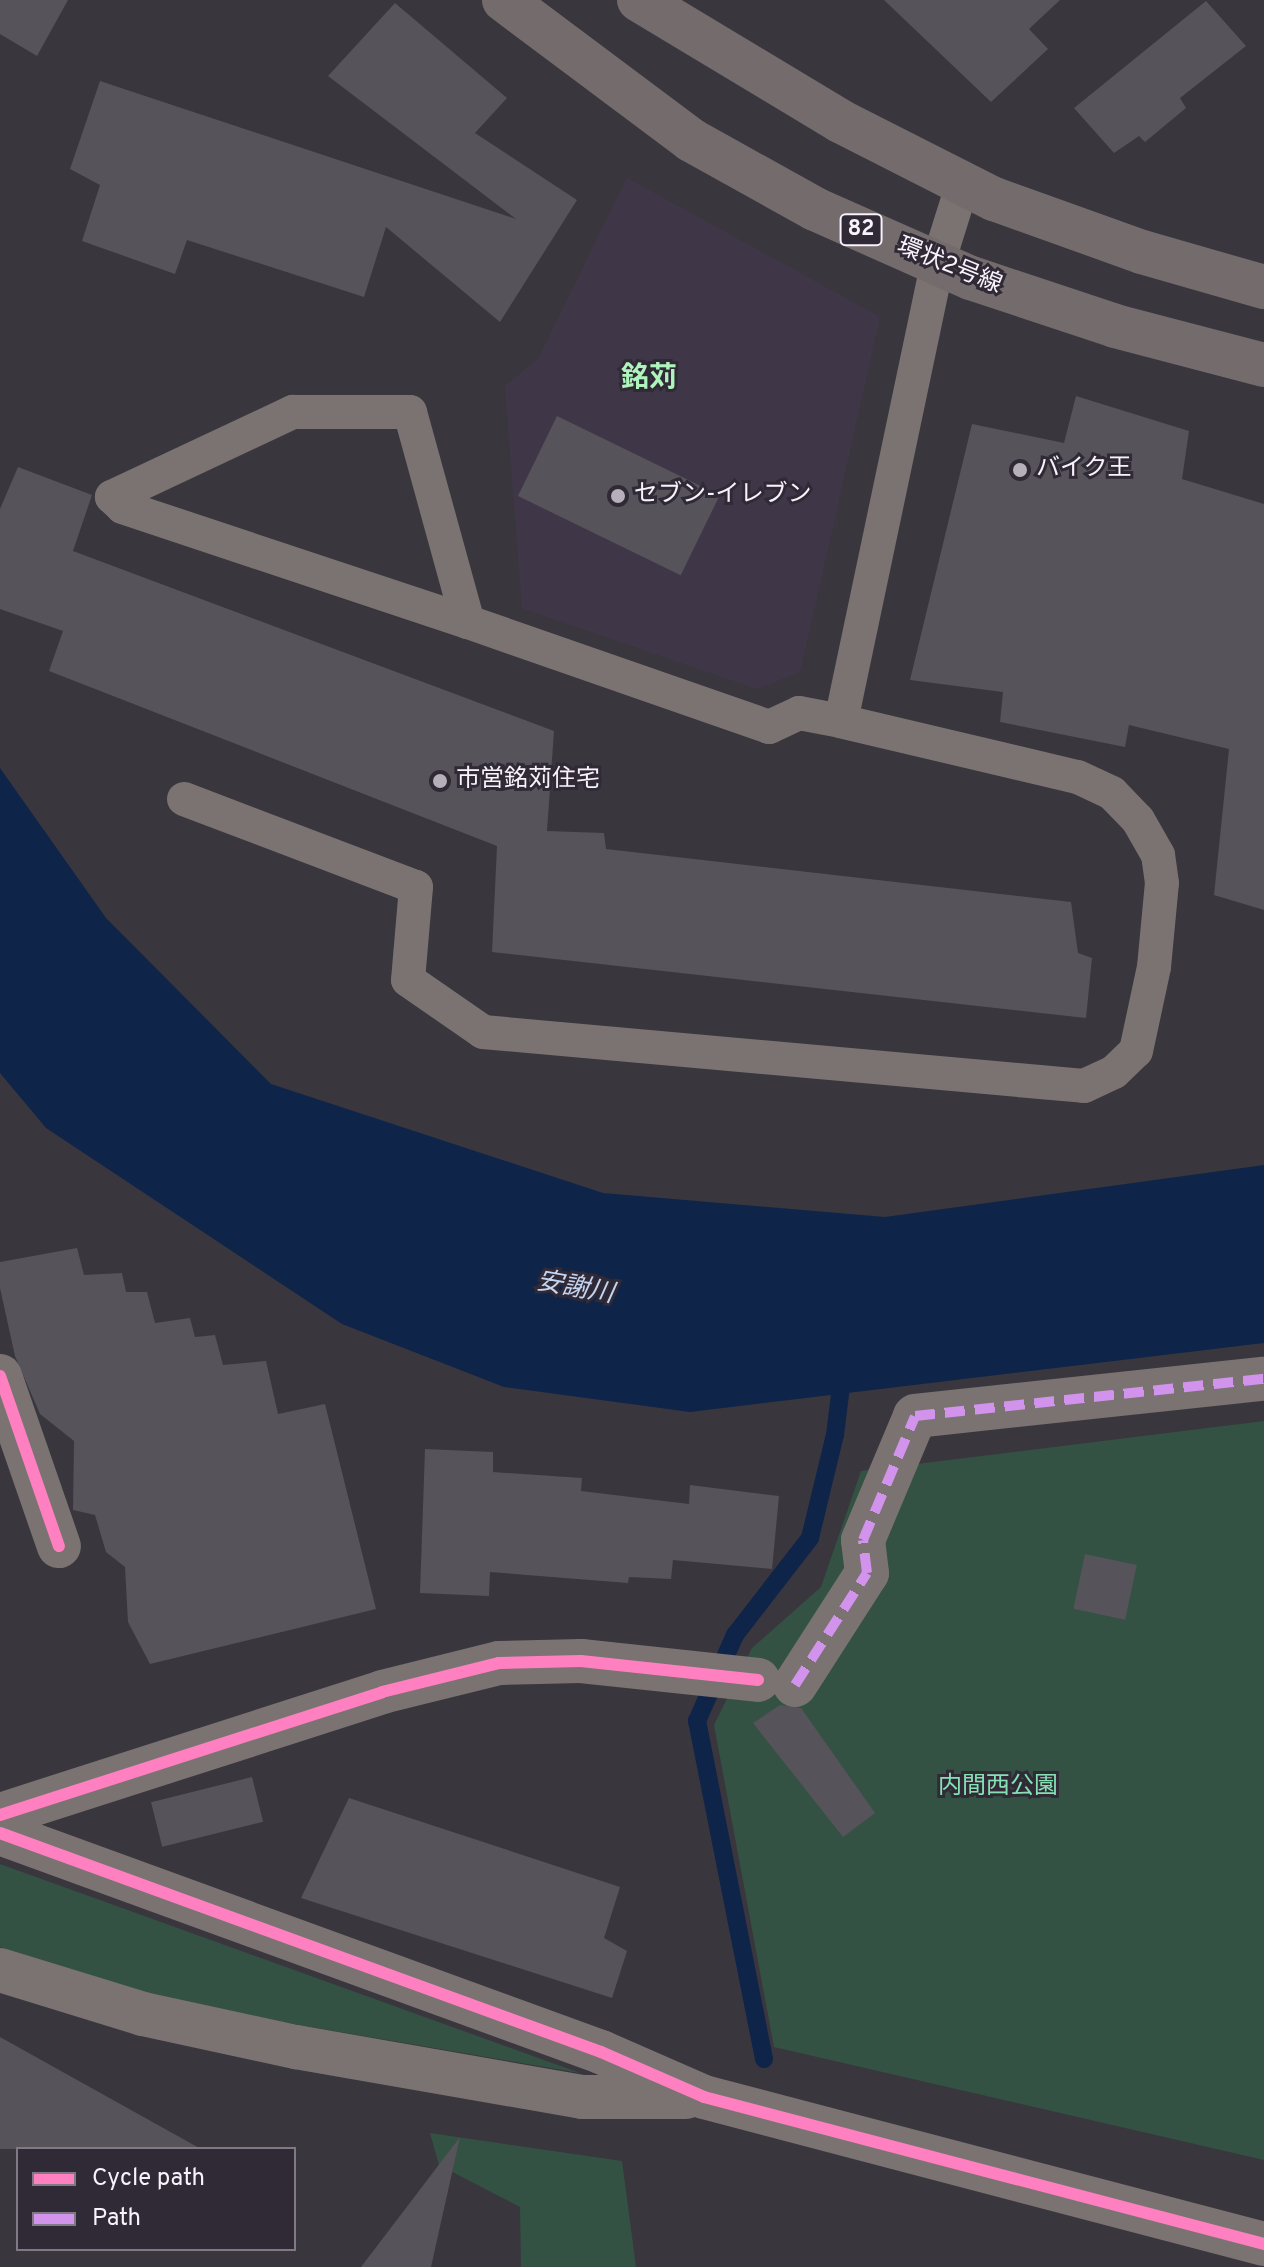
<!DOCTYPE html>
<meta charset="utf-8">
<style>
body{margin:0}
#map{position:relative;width:1264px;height:2267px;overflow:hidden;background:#3a363e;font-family:Overpass,"Noto Sans JP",sans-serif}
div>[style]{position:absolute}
.built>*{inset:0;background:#3f3748}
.green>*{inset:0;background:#335243}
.water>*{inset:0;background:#0f2449}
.stream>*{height:18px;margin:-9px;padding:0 9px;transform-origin:9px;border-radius:9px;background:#0f2449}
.building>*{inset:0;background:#56535a;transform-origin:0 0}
.service>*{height:34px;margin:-17px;padding:0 17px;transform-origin:17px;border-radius:17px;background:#7b7371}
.pedestrian>*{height:44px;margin:-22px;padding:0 22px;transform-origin:22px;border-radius:22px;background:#7b7371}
.minor>*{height:44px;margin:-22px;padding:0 22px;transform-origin:22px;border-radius:22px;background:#7b7371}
.tertiary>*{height:44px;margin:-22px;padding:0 22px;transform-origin:22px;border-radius:22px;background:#7b7371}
.primary>*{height:44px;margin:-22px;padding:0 22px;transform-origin:22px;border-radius:22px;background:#736b6c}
.quiet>*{height:10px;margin-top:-5px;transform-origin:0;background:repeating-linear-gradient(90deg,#d193ec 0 20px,transparent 0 30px)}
.cycleway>*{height:12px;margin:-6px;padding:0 6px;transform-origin:6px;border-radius:6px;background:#ff80c0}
.dots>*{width:22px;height:22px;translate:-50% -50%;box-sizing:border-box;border:4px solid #302936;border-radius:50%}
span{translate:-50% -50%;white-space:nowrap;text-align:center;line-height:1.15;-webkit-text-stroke:6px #302936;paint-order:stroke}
.shield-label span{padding:2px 6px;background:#302936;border:2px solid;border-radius:6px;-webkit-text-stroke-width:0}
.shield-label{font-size:22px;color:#f7f2fb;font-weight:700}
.street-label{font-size:24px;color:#f7f2fb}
.poi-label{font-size:24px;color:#f7f2fb}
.left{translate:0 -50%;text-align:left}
.park-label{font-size:24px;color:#85e0b3}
.water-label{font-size:26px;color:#c4d5f2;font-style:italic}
.quarter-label{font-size:28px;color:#aff3bd;font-weight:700}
.legend{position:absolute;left:16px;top:2147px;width:280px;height:104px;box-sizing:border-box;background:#302936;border:2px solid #807985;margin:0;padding:10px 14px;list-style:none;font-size:24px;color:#f7f2fb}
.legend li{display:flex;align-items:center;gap:16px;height:40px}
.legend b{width:40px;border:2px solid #807985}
</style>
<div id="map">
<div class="built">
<i style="clip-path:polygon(627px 178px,880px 317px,800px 672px,757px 689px,522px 608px,505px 386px,538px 359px)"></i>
</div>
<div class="green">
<i style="clip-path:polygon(1264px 1421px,1264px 2160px,774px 2047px,714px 1725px,752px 1648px,821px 1587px,861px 1471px)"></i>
<i style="clip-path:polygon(0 1864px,580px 2073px,165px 2002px,0 1947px)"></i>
<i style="clip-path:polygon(430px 2133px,622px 2161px,636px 2267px,521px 2267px,520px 2207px,439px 2165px)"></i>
</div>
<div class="water">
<i style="clip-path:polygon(0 768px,106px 918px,271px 1084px,603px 1193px,885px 1217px,1264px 1165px,1264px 1343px,690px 1412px,504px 1387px,342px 1324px,46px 1128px,0 1073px)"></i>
</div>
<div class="stream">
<i style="left:764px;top:2059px;width:345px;rotate:-101.2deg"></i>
<i style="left:697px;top:1721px;width:94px;rotate:-66.2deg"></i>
<i style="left:735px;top:1635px;width:123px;rotate:-52.3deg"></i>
<i style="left:810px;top:1538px;width:106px;rotate:-76.4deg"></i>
<i style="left:835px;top:1435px;width:65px;rotate:-83deg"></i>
</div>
<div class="building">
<i style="clip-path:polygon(0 0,68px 0,37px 56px,0 34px)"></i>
<i style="clip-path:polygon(884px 0,1060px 0,1029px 29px,1048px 49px,991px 102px)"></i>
<i style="clip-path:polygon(1206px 1px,1246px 46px,1180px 98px,1186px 108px,1145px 142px,1139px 136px,1114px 153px,1074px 108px)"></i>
<i style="clip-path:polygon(395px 3px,507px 98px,475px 133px,577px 200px,500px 322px,386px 227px,364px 297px,187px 240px,175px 274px,82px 241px,100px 185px,70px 169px,100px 81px,516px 219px,328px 76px)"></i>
<i style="clip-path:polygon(1076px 396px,1189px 431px,1182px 479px,1264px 504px,1264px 910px,1214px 895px,1229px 749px,1129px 725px,1125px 747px,1000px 722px,1003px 692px,910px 680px,972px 424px,1064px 443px)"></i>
<i style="left:557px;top:416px;width:181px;height:89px;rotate:26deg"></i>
<i style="clip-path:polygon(18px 467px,92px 495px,73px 551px,554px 731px,547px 831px,604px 833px,606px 849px,1071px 902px,1078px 953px,1092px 958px,1086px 1018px,492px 952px,497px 846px,49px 671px,63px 631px,0 609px,0 509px)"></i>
<i style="clip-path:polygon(77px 1248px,84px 1275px,122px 1273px,126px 1292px,147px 1292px,155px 1323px,190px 1318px,195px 1337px,215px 1335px,223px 1365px,266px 1361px,278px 1414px,325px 1404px,376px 1609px,150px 1664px,128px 1622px,125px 1567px,106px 1552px,95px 1515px,73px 1510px,74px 1441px,40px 1414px,15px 1356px,0 1288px,0 1262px)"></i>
<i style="clip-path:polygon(425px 1449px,493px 1452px,493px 1472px,582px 1478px,581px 1491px,689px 1504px,690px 1485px,779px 1496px,772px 1569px,673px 1560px,671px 1579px,629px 1577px,628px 1583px,490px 1572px,489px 1596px,420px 1593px)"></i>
<i style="left:1085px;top:1554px;width:53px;height:56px;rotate:12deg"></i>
<i style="clip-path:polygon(780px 1705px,801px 1708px,875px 1813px,843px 1837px,753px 1723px)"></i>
<i style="left:252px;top:1777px;width:46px;height:104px;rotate:76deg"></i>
<i style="clip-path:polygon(349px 1798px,620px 1887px,604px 1938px,627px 1951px,612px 1998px,301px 1898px)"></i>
<i style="clip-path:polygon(0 2037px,201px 2149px,0 2149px)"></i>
<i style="clip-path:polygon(460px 2137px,431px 2267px,361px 2267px)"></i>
</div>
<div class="service">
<i style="left:468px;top:622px;width:364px;rotate:-161.6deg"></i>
<i style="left:123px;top:507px;width:15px;rotate:-138deg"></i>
<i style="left:112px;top:497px;width:200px;rotate:-25.2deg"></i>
<i style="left:293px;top:412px;width:117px"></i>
<i style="left:410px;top:412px;width:218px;rotate:74.6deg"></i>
<i style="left:468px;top:622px;width:319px;rotate:19.2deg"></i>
<i style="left:769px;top:727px;width:33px;rotate:-25deg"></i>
<i style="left:799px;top:713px;width:43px;rotate:10.8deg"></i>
<i style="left:184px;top:799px;width:248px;rotate:20.8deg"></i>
<i style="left:416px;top:887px;width:93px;rotate:94.9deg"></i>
<i style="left:408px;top:980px;width:91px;rotate:34.7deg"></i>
<i style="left:483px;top:1032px;width:603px;rotate:5.13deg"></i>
<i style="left:1084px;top:1086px;width:33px;rotate:-25deg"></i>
<i style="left:1114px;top:1072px;width:30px;rotate:-44deg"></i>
<i style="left:1136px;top:1051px;width:86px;rotate:-77.9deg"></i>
<i style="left:1154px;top:967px;width:84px;rotate:-84.6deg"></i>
<i style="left:1162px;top:883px;width:28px;rotate:-98deg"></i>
<i style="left:1158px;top:855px;width:40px;rotate:-119.7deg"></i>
<i style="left:1138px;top:820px;width:37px;rotate:-134deg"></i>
<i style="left:1112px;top:793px;width:38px;rotate:-155deg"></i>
<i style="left:1077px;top:777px;width:243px;rotate:-166.7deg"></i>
<i style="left:841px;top:721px;width:465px;rotate:-78.1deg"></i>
<i style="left:937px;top:266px;width:87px;rotate:-72.6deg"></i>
</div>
<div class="pedestrian">
<i style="left:795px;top:1685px;width:133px;rotate:-57.3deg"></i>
<i style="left:867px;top:1573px;width:33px;rotate:-97deg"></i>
<i style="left:863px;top:1540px;width:134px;rotate:-67.2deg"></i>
<i style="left:915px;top:1416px;width:351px;rotate:-6.1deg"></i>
</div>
<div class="minor">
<i style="left:0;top:1376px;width:180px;rotate:70.9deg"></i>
<i style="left:0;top:1815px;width:401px;rotate:-17.8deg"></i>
<i style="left:382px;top:1692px;width:121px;rotate:-13.9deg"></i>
<i style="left:499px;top:1663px;width:82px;rotate:-1.4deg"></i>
<i style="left:581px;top:1661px;width:178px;rotate:6.1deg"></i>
</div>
<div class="tertiary">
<i style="left:0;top:1833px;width:640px;rotate:20.02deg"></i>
<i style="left:601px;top:2052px;width:112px;rotate:23.6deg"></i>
<i style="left:704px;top:2097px;width:579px;rotate:14.71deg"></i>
<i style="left:0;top:1970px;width:150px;rotate:17.1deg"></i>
<i style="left:143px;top:2014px;width:157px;rotate:12.2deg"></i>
<i style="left:296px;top:2047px;width:290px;rotate:9.9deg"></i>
<i style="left:582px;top:2097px;width:104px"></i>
</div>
<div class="primary">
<i style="left:504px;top:0;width:234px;rotate:36.8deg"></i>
<i style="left:691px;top:140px;width:142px;rotate:29.1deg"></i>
<i style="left:815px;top:209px;width:171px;rotate:23.9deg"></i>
<i style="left:971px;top:278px;width:152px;rotate:18.4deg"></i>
<i style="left:1115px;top:326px;width:154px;rotate:14.7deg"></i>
<i style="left:639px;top:0;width:235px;rotate:31deg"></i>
<i style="left:840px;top:121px;width:173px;rotate:26.9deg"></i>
<i style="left:994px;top:199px;width:157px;rotate:19.7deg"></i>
<i style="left:1142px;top:252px;width:127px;rotate:16deg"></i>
</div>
<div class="quiet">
<i style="left:795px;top:1685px;width:133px;rotate:-57.3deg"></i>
<i style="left:867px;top:1573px;width:33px;rotate:-97deg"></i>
<i style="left:863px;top:1540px;width:134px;rotate:-67.2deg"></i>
<i style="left:915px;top:1416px;width:351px;rotate:-6.1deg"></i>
</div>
<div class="cycleway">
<i style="left:0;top:1376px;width:180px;rotate:70.9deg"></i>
<i style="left:0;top:1815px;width:401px;rotate:-17.8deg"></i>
<i style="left:382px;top:1692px;width:121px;rotate:-13.9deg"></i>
<i style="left:499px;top:1663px;width:82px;rotate:-1.4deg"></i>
<i style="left:581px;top:1661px;width:178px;rotate:6.1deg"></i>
<i style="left:0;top:1833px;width:640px;rotate:20.02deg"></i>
<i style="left:601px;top:2052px;width:112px;rotate:23.6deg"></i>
<i style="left:704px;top:2097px;width:579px;rotate:14.71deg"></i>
</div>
<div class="dots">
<i style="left:1020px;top:470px;background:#b5b0b9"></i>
<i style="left:618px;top:496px;background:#b5b0b9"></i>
<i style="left:440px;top:781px;background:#b5b0b9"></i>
</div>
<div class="shield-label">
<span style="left:861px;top:230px">82</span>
</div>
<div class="street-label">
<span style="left:949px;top:267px;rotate:22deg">環状2号線</span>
</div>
<div class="poi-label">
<span class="left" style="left:1036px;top:470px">バイク王</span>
<span class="left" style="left:634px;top:496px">セブン-イレブン</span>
<span class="left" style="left:456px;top:781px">市営銘苅住宅</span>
</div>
<div class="park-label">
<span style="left:998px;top:1788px">内間西公園</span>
</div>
<div class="water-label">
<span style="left:575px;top:1289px;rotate:10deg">安謝川</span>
</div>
<div class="quarter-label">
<span style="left:649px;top:379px">銘苅</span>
</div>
<ul class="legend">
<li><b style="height:10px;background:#ff80c0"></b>Cycle path</li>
<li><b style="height:10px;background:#d193ec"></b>Path</li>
</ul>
</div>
